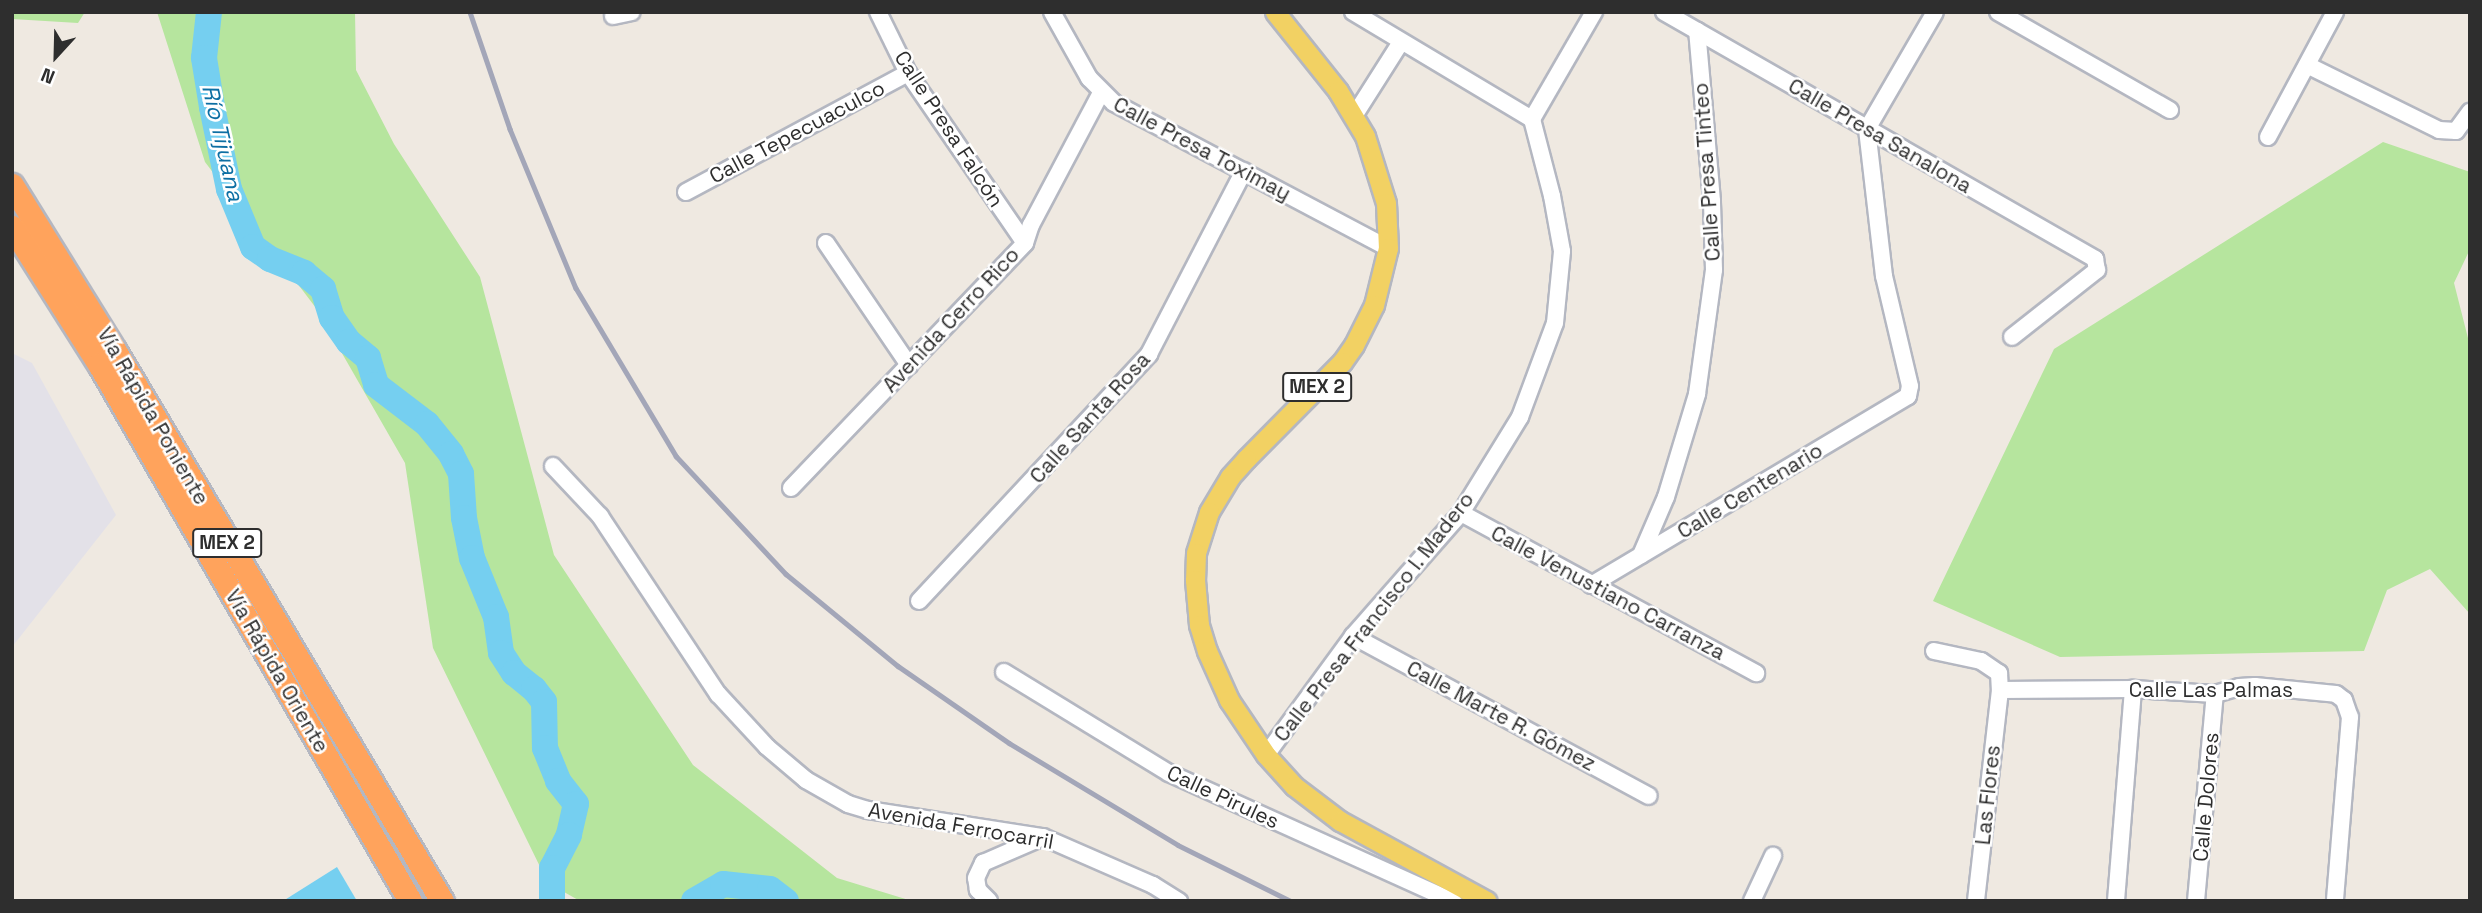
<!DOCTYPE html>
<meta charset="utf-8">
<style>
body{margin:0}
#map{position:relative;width:2482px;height:913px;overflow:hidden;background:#efe9e1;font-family:"Space Grotesk",sans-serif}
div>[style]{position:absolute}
.industrial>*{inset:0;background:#e3e1e8}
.green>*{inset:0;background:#b6e59e}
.water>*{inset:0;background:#75cff0}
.river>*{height:26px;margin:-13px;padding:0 13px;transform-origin:13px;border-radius:13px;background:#75cff0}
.roads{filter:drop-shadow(2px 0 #b4b7c1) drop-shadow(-2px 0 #b4b7c1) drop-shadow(0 2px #b4b7c1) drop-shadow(0 -2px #b4b7c1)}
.minor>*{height:16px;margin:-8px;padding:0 8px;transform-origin:8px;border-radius:8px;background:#fff}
.major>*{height:19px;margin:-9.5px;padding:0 9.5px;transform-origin:9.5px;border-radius:9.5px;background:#f2d163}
.highway>*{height:23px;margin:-11.5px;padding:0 11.5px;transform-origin:11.5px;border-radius:11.5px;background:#ffa35c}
.rail>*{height:4.5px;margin:-2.25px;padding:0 2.25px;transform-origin:2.25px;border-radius:2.25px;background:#a3a6b8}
span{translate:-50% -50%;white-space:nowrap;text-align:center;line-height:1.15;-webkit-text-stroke:5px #fff;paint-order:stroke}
.shield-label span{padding:2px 5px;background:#fff;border:2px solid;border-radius:5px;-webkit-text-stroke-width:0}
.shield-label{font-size:19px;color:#2e2e2e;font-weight:700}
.street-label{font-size:21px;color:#2e2e2e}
.water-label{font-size:23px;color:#0d6fa3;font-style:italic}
.frame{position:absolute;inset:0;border:14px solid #2e2e2e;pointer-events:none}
.north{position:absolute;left:21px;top:21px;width:70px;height:70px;-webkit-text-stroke:5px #fff;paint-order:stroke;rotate:202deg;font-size:19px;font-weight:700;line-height:28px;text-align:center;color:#2e2e2e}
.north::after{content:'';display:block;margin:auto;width:24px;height:32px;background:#2e2e2e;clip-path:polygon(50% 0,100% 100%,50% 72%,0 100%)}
</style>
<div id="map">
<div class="industrial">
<i style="clip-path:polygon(12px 353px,32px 363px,116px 515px,12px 647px)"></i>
</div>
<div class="green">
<i style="clip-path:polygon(12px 12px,85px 12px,78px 23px,12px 19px)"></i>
<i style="clip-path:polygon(157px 12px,355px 12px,356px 70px,394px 144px,480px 277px,554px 555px,693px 765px,837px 878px,912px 901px,580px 901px,548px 883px,433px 648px,405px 463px,316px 308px,205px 162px)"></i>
<i style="clip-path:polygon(2383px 142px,2470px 172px,2470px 249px,2454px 283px,2470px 346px,2470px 614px,2430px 569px,2387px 590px,2364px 651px,2060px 657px,1933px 601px,2054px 349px)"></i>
</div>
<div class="water">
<i style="clip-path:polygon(337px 867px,357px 901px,283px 901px)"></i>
</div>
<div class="river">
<i style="left:209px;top:12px;width:46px;rotate:96.2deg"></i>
<i style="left:204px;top:58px;width:50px;rotate:80.7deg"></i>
<i style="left:212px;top:107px;width:84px;rotate:78.3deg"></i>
<i style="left:229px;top:189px;width:63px;rotate:67.5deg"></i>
<i style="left:253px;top:247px;width:21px;rotate:35deg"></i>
<i style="left:270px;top:259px;width:37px;rotate:22deg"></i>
<i style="left:304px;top:273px;width:25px;rotate:40deg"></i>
<i style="left:323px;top:289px;width:30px;rotate:73deg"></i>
<i style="left:332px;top:318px;width:29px;rotate:55deg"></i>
<i style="left:349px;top:342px;width:25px;rotate:40deg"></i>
<i style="left:368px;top:358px;width:28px;rotate:73deg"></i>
<i style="left:376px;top:385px;width:64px;rotate:37.4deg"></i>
<i style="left:427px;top:424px;width:38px;rotate:51deg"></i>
<i style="left:451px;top:454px;width:22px;rotate:63deg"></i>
<i style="left:461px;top:474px;width:44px;rotate:86.1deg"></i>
<i style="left:464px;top:518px;width:41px;rotate:78.7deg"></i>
<i style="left:472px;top:558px;width:64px;rotate:67.9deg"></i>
<i style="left:496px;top:617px;width:36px;rotate:82deg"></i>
<i style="left:501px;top:653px;width:24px;rotate:57deg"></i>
<i style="left:514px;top:673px;width:26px;rotate:39deg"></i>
<i style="left:534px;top:689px;width:16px;rotate:52deg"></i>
<i style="left:544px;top:702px;width:46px;rotate:88.8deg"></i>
<i style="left:545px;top:748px;width:35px;rotate:68deg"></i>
<i style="left:558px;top:781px;width:29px;rotate:52deg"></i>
<i style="left:576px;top:804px;width:32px;rotate:103deg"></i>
<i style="left:569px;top:835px;width:37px;rotate:117deg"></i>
<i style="left:552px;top:868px;width:33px;rotate:90deg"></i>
<i style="left:694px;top:901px;width:34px;rotate:-30deg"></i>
<i style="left:723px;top:884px;width:47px;rotate:6.1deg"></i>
<i style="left:770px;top:889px;width:20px;rotate:37deg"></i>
</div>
<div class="roads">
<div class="minor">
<i style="left:878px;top:12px;width:68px;rotate:63.8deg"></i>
<i style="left:908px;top:73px;width:206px;rotate:55.5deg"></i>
<i style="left:1052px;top:12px;width:76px;rotate:60.7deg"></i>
<i style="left:1089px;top:78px;width:35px;rotate:45deg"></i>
<i style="left:1114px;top:103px;width:310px;rotate:27.9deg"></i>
<i style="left:1353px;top:12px;width:209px;rotate:30.9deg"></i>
<i style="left:1664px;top:12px;width:497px;rotate:29.8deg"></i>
<i style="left:2095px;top:259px;width:11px;rotate:80deg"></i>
<i style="left:2097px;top:270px;width:108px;rotate:141.8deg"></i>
<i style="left:1998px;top:12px;width:198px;rotate:29.7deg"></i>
<i style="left:613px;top:16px;width:19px;rotate:-12deg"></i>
<i style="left:2307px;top:65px;width:147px;rotate:26.2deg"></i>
<i style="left:2439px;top:130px;width:17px;rotate:3deg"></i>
<i style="left:2456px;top:131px;width:24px;rotate:-54deg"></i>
<i style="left:1354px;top:116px;width:88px;rotate:-57.6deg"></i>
<i style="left:2268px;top:137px;width:142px;rotate:-61.8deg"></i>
<i style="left:686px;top:192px;width:252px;rotate:-28.2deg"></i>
<i style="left:826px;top:243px;width:148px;rotate:55.8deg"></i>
<i style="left:553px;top:466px;width:69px;rotate:46.8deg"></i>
<i style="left:600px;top:516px;width:214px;rotate:56.5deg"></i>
<i style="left:718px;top:694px;width:72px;rotate:47.2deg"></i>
<i style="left:767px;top:747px;width:51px;rotate:40.2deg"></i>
<i style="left:806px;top:780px;width:48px;rotate:29.7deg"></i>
<i style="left:848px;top:804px;width:21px;rotate:17deg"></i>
<i style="left:868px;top:810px;width:177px;rotate:8.8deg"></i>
<i style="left:1043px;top:837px;width:120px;rotate:23.6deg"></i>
<i style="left:1153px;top:885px;width:31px;rotate:32deg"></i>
<i style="left:791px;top:488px;width:339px;rotate:-46.3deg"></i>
<i style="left:1025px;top:243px;width:19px;rotate:-72deg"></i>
<i style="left:1031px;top:225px;width:149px;rotate:-62.1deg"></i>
<i style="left:1461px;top:513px;width:336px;rotate:28.5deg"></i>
<i style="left:1641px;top:555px;width:63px;rotate:-66.7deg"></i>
<i style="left:1666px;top:497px;width:108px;rotate:-73.2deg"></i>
<i style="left:1697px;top:394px;width:125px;rotate:-82.2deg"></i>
<i style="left:1714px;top:270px;width:69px;rotate:-91.7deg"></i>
<i style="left:1712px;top:201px;width:171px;rotate:-95deg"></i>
<i style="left:1591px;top:585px;width:369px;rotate:-30.8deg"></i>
<i style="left:1908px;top:396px;width:10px;rotate:-79deg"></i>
<i style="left:1910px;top:386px;width:113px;rotate:-103.3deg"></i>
<i style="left:1884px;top:276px;width:148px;rotate:-96.6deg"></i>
<i style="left:1867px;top:129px;width:135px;rotate:-59.8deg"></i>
<i style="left:919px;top:601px;width:338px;rotate:-47deg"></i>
<i style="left:1149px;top:354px;width:206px;rotate:-62.6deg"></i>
<i style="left:1353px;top:636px;width:336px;rotate:28.4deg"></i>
<i style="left:1934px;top:651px;width:48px;rotate:12deg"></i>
<i style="left:1981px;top:661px;width:22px;rotate:34deg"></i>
<i style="left:1999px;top:673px;width:17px;rotate:87deg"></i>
<i style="left:2000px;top:690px;width:212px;rotate:96.5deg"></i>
<i style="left:1004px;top:672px;width:193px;rotate:31.5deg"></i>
<i style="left:1169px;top:773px;width:312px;rotate:24.3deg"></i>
<i style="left:2000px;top:690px;width:133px;rotate:-0.4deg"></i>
<i style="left:2133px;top:689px;width:82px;rotate:3.5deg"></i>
<i style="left:2215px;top:694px;width:25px;rotate:-16deg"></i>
<i style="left:2239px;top:687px;width:16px;rotate:-4deg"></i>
<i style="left:2255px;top:686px;width:81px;rotate:5.6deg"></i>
<i style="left:2336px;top:694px;width:10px;rotate:37deg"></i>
<i style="left:2344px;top:700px;width:18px;rotate:71deg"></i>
<i style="left:2350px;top:717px;width:185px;rotate:94.7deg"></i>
<i style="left:1266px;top:755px;width:147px;rotate:-53.8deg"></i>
<i style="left:1353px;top:636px;width:164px;rotate:-48.7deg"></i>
<i style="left:1461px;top:513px;width:113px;rotate:-58.4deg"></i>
<i style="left:1520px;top:417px;width:100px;rotate:-69.6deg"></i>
<i style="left:1555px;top:323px;width:72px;rotate:-84.4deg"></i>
<i style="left:1562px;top:251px;width:56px;rotate:-100.3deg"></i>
<i style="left:1552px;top:196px;width:80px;rotate:-104.6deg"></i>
<i style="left:1532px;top:119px;width:124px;rotate:-59.9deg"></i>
<i style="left:989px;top:901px;width:16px;rotate:-135deg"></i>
<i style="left:978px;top:890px;width:12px;rotate:-99deg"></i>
<i style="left:976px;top:878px;width:17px;rotate:-65deg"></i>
<i style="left:983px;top:863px;width:65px;rotate:-23.4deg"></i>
<i style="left:1752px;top:901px;width:50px;rotate:-65deg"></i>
<i style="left:2116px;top:901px;width:213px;rotate:-85.4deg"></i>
<i style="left:2196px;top:901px;width:208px;rotate:-84.8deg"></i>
</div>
<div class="major">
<i style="left:1275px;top:12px;width:101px;rotate:51.4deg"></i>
<i style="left:1338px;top:91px;width:52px;rotate:59deg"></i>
<i style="left:1365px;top:136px;width:70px;rotate:72.6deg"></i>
<i style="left:1386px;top:203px;width:45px;rotate:87.5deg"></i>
<i style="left:1388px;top:248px;width:59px;rotate:103.8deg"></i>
<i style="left:1374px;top:305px;width:45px;rotate:116.6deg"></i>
<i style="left:1354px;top:345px;width:21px;rotate:125deg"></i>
<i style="left:1342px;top:362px;width:136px;rotate:134.7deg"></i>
<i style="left:1246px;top:459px;width:24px;rotate:132deg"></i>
<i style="left:1230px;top:477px;width:41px;rotate:121deg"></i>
<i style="left:1209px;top:512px;width:43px;rotate:107.6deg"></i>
<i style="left:1196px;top:553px;width:27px;rotate:92deg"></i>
<i style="left:1195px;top:580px;width:45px;rotate:84.9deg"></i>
<i style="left:1199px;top:625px;width:27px;rotate:73deg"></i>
<i style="left:1207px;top:651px;width:54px;rotate:65.8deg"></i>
<i style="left:1229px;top:700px;width:66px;rotate:56.1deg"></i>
<i style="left:1266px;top:755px;width:42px;rotate:47.9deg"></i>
<i style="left:1294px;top:786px;width:58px;rotate:37.3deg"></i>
<i style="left:1340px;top:821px;width:167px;rotate:28.6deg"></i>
</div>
<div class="highway">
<i style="left:12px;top:185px;width:195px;rotate:58.2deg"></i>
<i style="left:115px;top:351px;width:640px;rotate:59.27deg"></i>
<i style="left:12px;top:227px;width:162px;rotate:57.6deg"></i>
<i style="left:99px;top:364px;width:621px;rotate:59.92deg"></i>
</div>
</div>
<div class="rail">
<i style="left:470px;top:12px;width:124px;rotate:71.1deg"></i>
<i style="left:510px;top:129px;width:172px;rotate:67.5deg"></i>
<i style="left:576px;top:288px;width:196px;rotate:59.2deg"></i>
<i style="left:676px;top:456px;width:161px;rotate:47deg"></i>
<i style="left:786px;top:574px;width:145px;rotate:39.4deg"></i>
<i style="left:898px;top:666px;width:135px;rotate:34.7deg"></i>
<i style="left:1009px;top:743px;width:197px;rotate:31.1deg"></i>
<i style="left:1178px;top:845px;width:126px;rotate:26.4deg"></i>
</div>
<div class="shield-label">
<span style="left:1317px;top:387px">MEX 2</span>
<span style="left:227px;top:543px">MEX 2</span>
</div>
<div class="street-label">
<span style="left:949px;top:129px;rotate:57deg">Calle Presa Falcón</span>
<span style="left:797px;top:132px;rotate:-28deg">Calle Tepecuaculco</span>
<span style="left:1880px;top:136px;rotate:30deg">Calle Presa Sanalona</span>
<span style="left:1202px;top:149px;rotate:28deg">Calle Presa Toximay</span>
<span style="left:1707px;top:172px;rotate:-94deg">Calle Presa Tinteo</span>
<span style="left:951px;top:320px;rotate:-47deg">Avenida Cerro Rico</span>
<span style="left:153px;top:416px;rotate:60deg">Vía Rápida Poniente</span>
<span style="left:1090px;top:418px;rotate:-48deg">Calle Santa Rosa</span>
<span style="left:1750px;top:491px;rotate:-31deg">Calle Centenario</span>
<span style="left:1608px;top:593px;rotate:28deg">Calle Venustiano Carranza</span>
<span style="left:1374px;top:617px;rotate:-52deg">Calle Presa Francisco I. Madero</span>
<span style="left:277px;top:671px;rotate:60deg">Vía Rápida Oriente</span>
<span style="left:2211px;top:690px">Calle Las Palmas</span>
<span style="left:1501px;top:716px;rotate:28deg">Calle Marte R. Gómez</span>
<span style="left:1988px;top:795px;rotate:-84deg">Las Flores</span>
<span style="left:1223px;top:797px;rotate:25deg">Calle Pirules</span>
<span style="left:2206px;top:797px;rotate:-85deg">Calle Dolores</span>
<span style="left:961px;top:826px;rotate:10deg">Avenida Ferrocarril</span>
</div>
<div class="water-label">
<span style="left:223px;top:143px;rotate:77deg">Río Tijuana</span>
</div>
<div class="frame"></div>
<div class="north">N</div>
</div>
